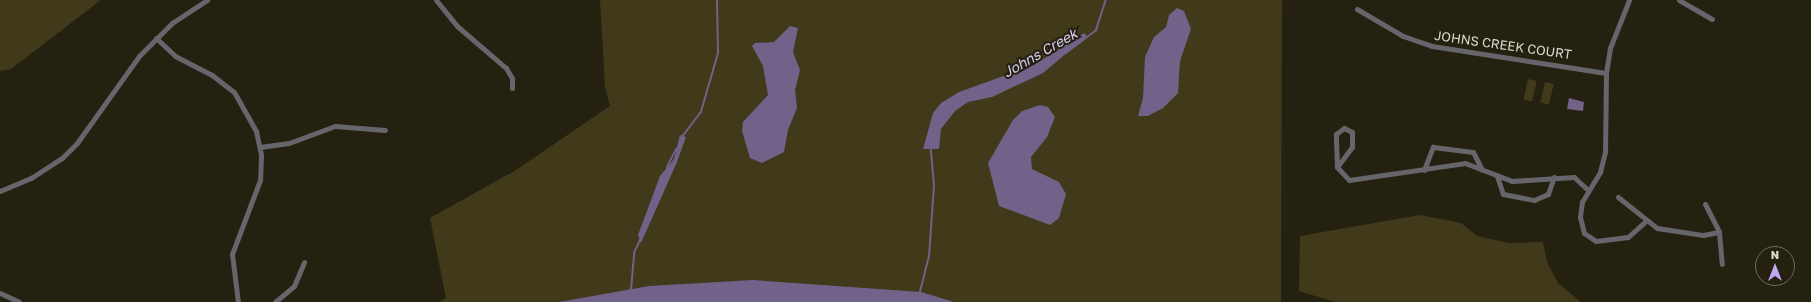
<!DOCTYPE html>
<style>
body{margin:0}
#map{position:relative;width:1811px;height:302px;overflow:hidden;background:#242111;font-family:"Golos Text",sans-serif}
div>[style]{position:absolute}
.green>*{inset:0;background:#40391a;transform-origin:0 0}
.water>*{inset:0;background:#706289}
.stream>*{height:1.5px;margin:-0.75px;padding:0 0.75px;transform-origin:0.75px;border-radius:0.75px;background:#706289}
.street>*{height:5px;margin:-2.5px;padding:0 2.5px;transform-origin:2.5px;border-radius:2.5px;background:#67656c}
span{translate:-50% -50%;white-space:nowrap;text-align:center;line-height:1.15;-webkit-text-stroke:4px #242111;paint-order:stroke}
.street-label{font-size:13px;color:#dddbd1}
.water-label{font-size:14px;color:#dbcef6;font-style:italic}
.north{position:absolute;left:1755px;top:246px;width:40px;height:40px;box-sizing:border-box;background:#242111;border:1px solid #6e6b5e;border-radius:50%;rotate:0deg;font-size:11px;font-weight:700;line-height:16px;text-align:center;color:#dddbd1}
.north::after{content:'';display:block;margin:auto;width:14px;height:18px;background:#c2a7f2;clip-path:polygon(50% 0,100% 100%,50% 72%,0 100%)}
</style>
<div id="map">
<div class="green">
<i style="clip-path:polygon(0 0,101px 0,11px 69px,0 71px)"></i>
<i style="clip-path:polygon(600px 0,1282px 0,1281px 302px,439px 302px,446px 298px,430px 218px,516px 170px,610px 106px,605px 87px)"></i>
<i style="left:1528px;top:79px;width:9px;height:21px;rotate:13deg"></i>
<i style="left:1545px;top:82px;width:9px;height:21px;rotate:13deg"></i>
<i style="clip-path:polygon(1420px 215px,1461px 223px,1477px 236px,1509px 243px,1543px 242px,1547px 262px,1558px 283px,1581px 302px,1335px 302px,1299px 291px,1300px 236px)"></i>
</div>
<div class="water">
<i style="clip-path:polygon(1177px 8px,1184px 11px,1191px 29px,1180px 61px,1178px 93px,1163px 108px,1148px 116px,1138px 116px,1143px 98px,1145px 57px,1154px 37px,1166px 27px,1169px 15px)"></i>
<i style="clip-path:polygon(790px 26px,798px 28px,793px 52px,800px 70px,795px 90px,797px 108px,788px 130px,784px 152px,762px 163px,750px 158px,742px 131px,743px 122px,768px 95px,763px 66px,752px 46px,755px 43px,774px 42px)"></i>
<i style="clip-path:polygon(1084px 33px,1087px 36px,1043px 73px,992px 97px,968px 102px,955px 111px,941px 129px,939px 149px,923px 149px,933px 113px,941px 103px,959px 92px,1034px 65px)"></i>
<i style="clip-path:polygon(1569px 98px,1584px 102px,1583px 111px,1567px 109px)"></i>
<i style="clip-path:polygon(1040px 105px,1048px 107px,1055px 117px,1047px 137px,1031px 157px,1032px 169px,1059px 182px,1066px 194px,1059px 218px,1050px 225px,999px 206px,988px 163px,1013px 120px,1022px 111px)"></i>
<i style="clip-path:polygon(680px 135px,686px 137px,677px 162px,641px 243px,638px 235px,660px 176px,674px 159px)"></i>
<i style="clip-path:polygon(753px 280px,921px 292px,954px 302px,559px 302px,649px 286px)"></i>
</div>
<div class="stream">
<i style="left:1066px;top:53px;width:38px;rotate:-37deg"></i>
<i style="left:1096px;top:30px;width:32px;rotate:-72deg"></i>
<i style="left:682px;top:137px;width:31px;rotate:-53deg"></i>
<i style="left:701px;top:112px;width:61px;rotate:-73.9deg"></i>
<i style="left:718px;top:53px;width:53px;rotate:-91.1deg"></i>
<i style="left:667px;top:167px;width:20px;rotate:-63deg"></i>
<i style="left:631px;top:290px;width:37px;rotate:-85deg"></i>
<i style="left:634px;top:253px;width:14px;rotate:-65deg"></i>
<i style="left:920px;top:292px;width:36px;rotate:-76deg"></i>
<i style="left:929px;top:257px;width:71px;rotate:-86deg"></i>
<i style="left:934px;top:186px;width:38px;rotate:-95deg"></i>
</div>
<div class="street">
<i style="left:436px;top:0;width:33px;rotate:51deg"></i>
<i style="left:457px;top:26px;width:65px;rotate:40.6deg"></i>
<i style="left:506px;top:68px;width:12px;rotate:59deg"></i>
<i style="left:512px;top:78px;width:10px;rotate:90deg"></i>
<i style="left:1629px;top:0;width:52px;rotate:111.6deg"></i>
<i style="left:1610px;top:48px;width:25px;rotate:99deg"></i>
<i style="left:1606px;top:73px;width:79px;rotate:90.7deg"></i>
<i style="left:1605px;top:152px;width:21px;rotate:104deg"></i>
<i style="left:1600px;top:172px;width:35px;rotate:121deg"></i>
<i style="left:1582px;top:202px;width:15px;rotate:98deg"></i>
<i style="left:1580px;top:217px;width:16px;rotate:76deg"></i>
<i style="left:1584px;top:233px;width:14px;rotate:34deg"></i>
<i style="left:1596px;top:241px;width:32px;rotate:-7deg"></i>
<i style="left:1628px;top:237px;width:24px;rotate:-42deg"></i>
<i style="left:1679px;top:0;width:38px;rotate:30deg"></i>
<i style="left:1357px;top:9px;width:53px;rotate:30.4deg"></i>
<i style="left:1403px;top:36px;width:31px;rotate:19deg"></i>
<i style="left:1432px;top:46px;width:176px;rotate:8.8deg"></i>
<i style="left:156px;top:38px;width:26px;rotate:43deg"></i>
<i style="left:175px;top:56px;width:42px;rotate:27.2deg"></i>
<i style="left:212px;top:75px;width:28px;rotate:38deg"></i>
<i style="left:234px;top:92px;width:45px;rotate:60.6deg"></i>
<i style="left:256px;top:131px;width:25px;rotate:78deg"></i>
<i style="left:261px;top:155px;width:25px;rotate:92deg"></i>
<i style="left:260px;top:180px;width:79px;rotate:110.7deg"></i>
<i style="left:232px;top:254px;width:48px;rotate:82.9deg"></i>
<i style="left:1344px;top:128px;width:9px;rotate:27deg"></i>
<i style="left:1352px;top:132px;width:15px;rotate:90deg"></i>
<i style="left:1352px;top:147px;width:25px;rotate:127deg"></i>
<i style="left:1337px;top:167px;width:33px;rotate:-92deg"></i>
<i style="left:1336px;top:134px;width:10px;rotate:-37deg"></i>
<i style="left:260px;top:147px;width:29px;rotate:-8deg"></i>
<i style="left:289px;top:143px;width:49px;rotate:-20.3deg"></i>
<i style="left:335px;top:126px;width:50px;rotate:4.6deg"></i>
<i style="left:1337px;top:167px;width:18px;rotate:47deg"></i>
<i style="left:1349px;top:180px;width:117px;rotate:-8.3deg"></i>
<i style="left:1465px;top:163px;width:50px;rotate:21deg"></i>
<i style="left:1512px;top:181px;width:62px;rotate:-3.7deg"></i>
<i style="left:1574px;top:177px;width:19px;rotate:43deg"></i>
<i style="left:1424px;top:170px;width:25px;rotate:-69deg"></i>
<i style="left:1433px;top:147px;width:40px;rotate:7.1deg"></i>
<i style="left:1473px;top:152px;width:20px;rotate:63deg"></i>
<i style="left:1497px;top:176px;width:19px;rotate:72deg"></i>
<i style="left:1503px;top:194px;width:32px;rotate:11deg"></i>
<i style="left:1534px;top:200px;width:15px;rotate:-23deg"></i>
<i style="left:1548px;top:194px;width:18px;rotate:-71deg"></i>
<i style="left:0;top:191px;width:34px;rotate:-23deg"></i>
<i style="left:31px;top:178px;width:37px;rotate:-33deg"></i>
<i style="left:62px;top:158px;width:21px;rotate:-45deg"></i>
<i style="left:77px;top:143px;width:107px;rotate:-54.5deg"></i>
<i style="left:139px;top:56px;width:47px;rotate:-45deg"></i>
<i style="left:172px;top:23px;width:42px;rotate:-33.3deg"></i>
<i style="left:1618px;top:197px;width:50px;rotate:38.5deg"></i>
<i style="left:1657px;top:228px;width:47px;rotate:8.7deg"></i>
<i style="left:1703px;top:235px;width:16px;rotate:-11deg"></i>
<i style="left:1705px;top:204px;width:31px;rotate:63deg"></i>
<i style="left:1719px;top:232px;width:32px;rotate:85deg"></i>
<i style="left:0;top:293px;width:21px;rotate:25deg"></i>
<i style="left:275px;top:302px;width:25px;rotate:-40deg"></i>
<i style="left:294px;top:286px;width:26px;rotate:-67deg"></i>
</div>
<div class="street-label">
<span style="left:1503px;top:45px;rotate:8deg">JOHNS CREEK COURT</span>
</div>
<div class="water-label">
<span style="left:1040px;top:53px;rotate:-30deg">Johns Creek</span>
</div>
<div class="north">N</div>
</div>
